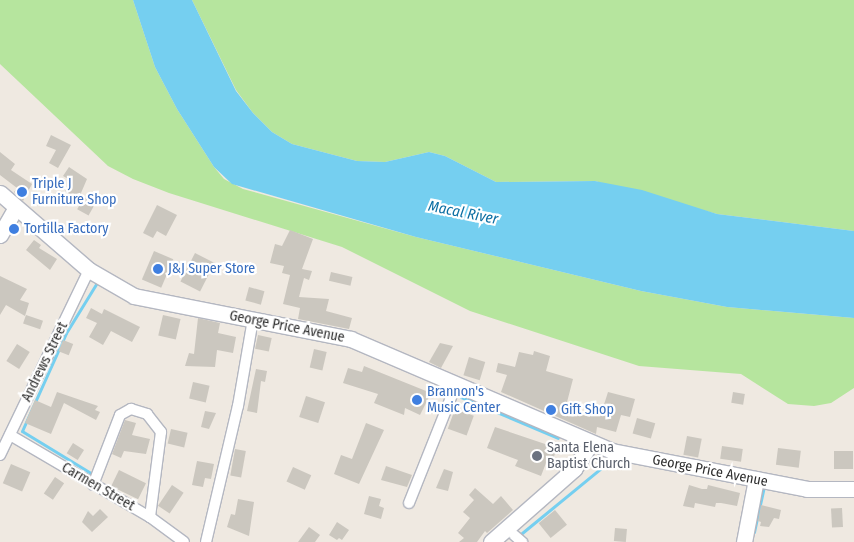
<!DOCTYPE html>
<style>
body{margin:0}
#map{position:relative;width:854px;height:542px;overflow:hidden;background:#efe9e1;font-family:"Fira Sans Condensed",sans-serif}
div>[style]{position:absolute}
.green>*{inset:0;background:#b6e59e}
.water>*{inset:0;background:#75cff0}
.stream>*{height:3px;margin:-1.5px;padding:0 1.5px;transform-origin:1.5px;border-radius:1.5px;background:#75cff0}
.building>*{inset:0;background:#cbc7bf;transform-origin:0 0}
.roads{filter:drop-shadow(1px 0 #b4b7c1) drop-shadow(-1px 0 #b4b7c1) drop-shadow(0 1px #b4b7c1) drop-shadow(0 -1px #b4b7c1)}
.street>*{height:10px;margin:-5px;padding:0 5px;transform-origin:5px;border-radius:5px;background:#fff}
.secondary>*{height:15px;margin:-7.5px;padding:0 7.5px;transform-origin:7.5px;border-radius:7.5px;background:#fff}
.dots>*{width:14px;height:14px;translate:-50% -50%;box-sizing:border-box;border:2px solid #fff;border-radius:50%}
span{translate:-50% -50%;white-space:nowrap;text-align:center;line-height:1.15;-webkit-text-stroke:4.5px #fff;paint-order:stroke}
.shop-label{font-size:14px;color:#366cbe}
.left{translate:0 -50%;text-align:left}
.street-label{font-size:14px;color:#2e2e2e}
.worship-label{font-size:14px;color:#5b616d}
.water-label{font-size:15px;color:#0d6fa3;font-style:italic}
</style>
<div id="map">
<div class="green">
<i style="clip-path:polygon(0 0,133px 0,155px 67px,177px 109px,214px 167px,224px 179px,243px 189px,416px 237px,641px 291px,727px 307px,854px 318px,854px 388px,831px 403px,814px 406px,788px 404px,741px 374px,639px 366px,470px 311px,342px 247px,169px 193px,133px 179px,108px 166px,0 64px)"></i>
<i style="clip-path:polygon(192px 0,854px 0,854px 231px,717px 214px,595px 181px,496px 182px,445px 156px,429px 152px,385px 162px,357px 161px,292px 144px,272px 132px,253px 113px,236px 90px)"></i>
</div>
<div class="water">
<i style="clip-path:polygon(133px 0,192px 0,236px 91px,253px 113px,272px 132px,292px 144px,357px 161px,385px 162px,429px 152px,445px 156px,496px 182px,595px 181px,642px 190px,717px 214px,854px 231px,854px 318px,727px 307px,641px 291px,416px 237px,232px 184px,214px 167px,177px 109px,155px 67px)"></i>
</div>
<div class="stream">
<i style="left:461px;top:397px;width:105px;rotate:22.9deg"></i>
<i style="left:94px;top:475px;width:84px;rotate:-148.6deg"></i>
<i style="left:22px;top:431px;width:107px;rotate:-65.8deg"></i>
<i style="left:66px;top:333px;width:61px;rotate:-58.4deg"></i>
<i style="left:754px;top:532px;width:47px;rotate:-77.7deg"></i>
<i style="left:522px;top:533px;width:109px;rotate:-39.4deg"></i>
</div>
<div class="building">
<i style="clip-path:polygon(51px 135px,71px 145px,58px 168px,49px 163px,56px 150px,46px 146px)"></i>
<i style="clip-path:polygon(0 152px,15px 164px,11px 170px,32px 184px,23px 201px,14px 192px,17px 188px,0 175px)"></i>
<i style="clip-path:polygon(69px 167px,87px 179px,78px 200px,65px 191px,72px 181px,63px 176px)"></i>
<i style="left:84px;top:197px;width:13px;height:14px;rotate:29deg"></i>
<i style="clip-path:polygon(157px 205px,177px 215px,166px 236px,157px 231px,153px 238px,143px 233px)"></i>
<i style="clip-path:polygon(290px 230px,313px 239px,302px 269px,312px 271px,309px 280px,304px 278px,299px 297px,329px 299px,326px 311px,352px 318px,349px 329px,298px 319px,300px 308px,283px 304px,290px 275px,282px 273px,284px 266px,270px 263px,275px 244px,282px 246px)"></i>
<i style="clip-path:polygon(34px 240px,41px 245px,39px 248px,57px 259px,50px 270px,26px 250px)"></i>
<i style="left:154px;top:251px;width:21px;height:31px;rotate:23deg"></i>
<i style="left:195px;top:253px;width:22px;height:32px;rotate:27deg"></i>
<i style="left:331px;top:272px;width:22px;height:9px;rotate:13deg"></i>
<i style="clip-path:polygon(0 276px,27px 289px,20px 300px,29px 303px,25px 316px,6px 305px,0 315px)"></i>
<i style="left:249px;top:287px;width:16px;height:14px;rotate:15deg"></i>
<i style="clip-path:polygon(91px 308px,102px 314px,104px 309px,140px 327px,132px 342px,111px 331px,103px 345px,89px 337px,97px 323px,86px 318px)"></i>
<i style="left:26px;top:315px;width:18px;height:9px;rotate:19deg"></i>
<i style="left:163px;top:315px;width:18px;height:21px;rotate:13deg"></i>
<i style="clip-path:polygon(198px 318px,220px 323px,218px 333px,236px 337px,233px 353px,217px 350px,215px 367px,185px 366px,189px 353px,194px 354px)"></i>
<i style="left:258px;top:335px;width:14px;height:14px;rotate:12deg"></i>
<i style="left:63px;top:340px;width:11px;height:12px;rotate:22deg"></i>
<i style="clip-path:polygon(440px 343px,453px 346px,441px 368px,429px 362px)"></i>
<i style="left:17px;top:344px;width:15px;height:20px;rotate:32deg"></i>
<i style="left:314px;top:349px;width:13px;height:19px;rotate:13deg"></i>
<i style="clip-path:polygon(534px 351px,550px 356px,546px 371px,573px 379px,566px 406px,572px 407px,571px 412px,590px 417px,591px 412px,601px 414px,608px 392px,635px 399px,630px 417px,621px 415px,616px 432px,597px 427px,596px 434px,501px 392px,507px 375px,496px 372px,498px 363px,515px 367px,519px 352px,533px 355px)"></i>
<i style="left:469px;top:357px;width:17px;height:19px;rotate:17deg"></i>
<i style="clip-path:polygon(364px 366px,431px 393px,420px 415px,405px 408px,404px 415px,374px 403px,378px 394px,343px 383px,348px 368px,362px 372px)"></i>
<i style="clip-path:polygon(256px 369px,267px 371px,265px 382px,261px 381px,257px 413px,247px 411px)"></i>
<i style="left:193px;top:382px;width:17px;height:17px;rotate:13deg"></i>
<i style="clip-path:polygon(57px 392px,98px 406px,95px 410px,100px 412px,96px 420px,64px 403px,51px 434px,25px 423px,35px 400px,51px 407px)"></i>
<i style="left:733px;top:392px;width:12px;height:11px;rotate:9deg"></i>
<i style="left:306px;top:396px;width:20px;height:22px;rotate:18deg"></i>
<i style="left:455px;top:409px;width:20px;height:21px;rotate:20deg"></i>
<i style="clip-path:polygon(205px 411px,216px 413px,209px 429px,201px 427px)"></i>
<i style="left:637px;top:418px;width:19px;height:16px;rotate:16deg"></i>
<i style="clip-path:polygon(125px 420px,136px 423px,132px 435px,150px 439px,146px 454px,124px 451px,121px 458px,112px 454px)"></i>
<i style="clip-path:polygon(366px 423px,384px 430px,359px 484px,334px 474px,341px 455px,352px 459px)"></i>
<i style="clip-path:polygon(495px 427px,557px 448px,551px 465px,546px 463px,541px 476px,515px 466px,518px 460px,487px 448px)"></i>
<i style="left:171px;top:429px;width:17px;height:15px;rotate:13deg"></i>
<i style="left:687px;top:436px;width:15px;height:19px;rotate:11deg"></i>
<i style="left:73px;top:443px;width:13px;height:12px;rotate:32deg"></i>
<i style="left:722px;top:446px;width:21px;height:13px;rotate:8deg"></i>
<i style="left:778px;top:448px;width:23px;height:17px;rotate:7deg"></i>
<i style="left:235px;top:449px;width:11px;height:27px;rotate:10deg"></i>
<i style="left:834px;top:451px;width:19px;height:18px"></i>
<i style="clip-path:polygon(197px 461px,214px 464px,211px 479px,205px 478px,203px 487px,192px 485px)"></i>
<i style="left:11px;top:464px;width:21px;height:21px;rotate:23deg"></i>
<i style="clip-path:polygon(386px 466px,412px 475px,407px 487px,381px 480px)"></i>
<i style="left:293px;top:467px;width:20px;height:16px;rotate:24deg"></i>
<i style="clip-path:polygon(444px 469px,453px 472px,448px 491px,436px 488px)"></i>
<i style="left:119px;top:470px;width:30px;height:18px;rotate:26deg"></i>
<i style="left:55px;top:477px;width:11px;height:20px;rotate:34deg"></i>
<i style="left:172px;top:485px;width:14px;height:25px;rotate:34deg"></i>
<i style="clip-path:polygon(689px 485px,702px 489px,707px 489px,708px 485px,740px 493px,737px 506px,721px 503px,716px 503px,715px 507px,695px 503px,694px 508px,683px 506px)"></i>
<i style="clip-path:polygon(475px 488px,493px 504px,501px 496px,513px 510px,487px 533px,485px 531px,477px 542px,459px 542px,464px 538px,458px 533px,470px 518px,463px 512px,474px 500px,469px 495px)"></i>
<i style="clip-path:polygon(369px 496px,381px 499px,379px 506px,384px 508px,381px 519px,364px 514px)"></i>
<i style="clip-path:polygon(238px 499px,254px 502px,249px 536px,227px 527px,231px 514px,235px 515px)"></i>
<i style="clip-path:polygon(761px 505px,781px 510px,779px 519px,774px 518px,769px 527px,760px 526px,761px 522px,758px 521px)"></i>
<i style="left:842px;top:508px;width:19px;height:11px;rotate:87deg"></i>
<i style="clip-path:polygon(100px 509px,108px 517px,92px 532px,82px 522px,88px 511px,93px 516px)"></i>
<i style="left:555px;top:510px;width:19px;height:21px;rotate:51deg"></i>
<i style="clip-path:polygon(337px 522px,349px 530px,342px 540px,339px 538px,337px 540px,329px 535px)"></i>
<i style="clip-path:polygon(309px 527px,320px 535px,315px 542px,298px 542px)"></i>
<i style="left:615px;top:528px;width:12px;height:13px;rotate:5deg"></i>
</div>
<div class="roads">
<div class="street">
<i style="left:10px;top:435px;width:162px;rotate:30.4deg"></i>
<i style="left:150px;top:517px;width:42px;rotate:36.3deg"></i>
<i style="left:0;top:455px;width:205px;rotate:-64.3deg"></i>
<i style="left:93px;top:485px;width:75px;rotate:-68.9deg"></i>
<i style="left:120px;top:415px;width:13px;rotate:-29deg"></i>
<i style="left:131px;top:409px;width:17px;rotate:17deg"></i>
<i style="left:147px;top:414px;width:23px;rotate:52deg"></i>
<i style="left:161px;top:432px;width:86px;rotate:97.4deg"></i>
<i style="left:409px;top:503px;width:127px;rotate:-68.3deg"></i>
<i style="left:514px;top:535px;width:11px;rotate:41deg"></i>
<i style="left:206px;top:542px;width:140px;rotate:-76.8deg"></i>
<i style="left:238px;top:406px;width:88px;rotate:-80.2deg"></i>
</div>
<div class="secondary">
<i style="left:0;top:193px;width:118px;rotate:40.9deg"></i>
<i style="left:89px;top:270px;width:52px;rotate:30deg"></i>
<i style="left:134px;top:296px;width:221px;rotate:11.2deg"></i>
<i style="left:351px;top:339px;width:284px;rotate:23.2deg"></i>
<i style="left:612px;top:451px;width:199px;rotate:11deg"></i>
<i style="left:807px;top:489px;width:47px"></i>
<i style="left:0;top:235px;width:32px;rotate:-60deg"></i>
<i style="left:491px;top:542px;width:111px;rotate:-41.3deg"></i>
<i style="left:574px;top:469px;width:30px;rotate:-57deg"></i>
<i style="left:744px;top:542px;width:64px;rotate:-79.2deg"></i>
</div>
</div>
<div class="dots">
<i style="left:22px;top:192px;background:#3f7fe0"></i>
<i style="left:14px;top:229px;background:#3f7fe0"></i>
<i style="left:158px;top:269px;background:#3f7fe0"></i>
<i style="left:417px;top:400px;background:#3f7fe0"></i>
<i style="left:551px;top:410px;background:#3f7fe0"></i>
<i style="left:537px;top:456px;background:#6b7280"></i>
</div>
<div class="shop-label">
<span class="left" style="left:32px;top:192px">Triple J<br>Furniture Shop</span>
<span class="left" style="left:24px;top:229px">Tortilla Factory</span>
<span class="left" style="left:168px;top:269px">J&amp;J Super Store</span>
<span class="left" style="left:427px;top:400px">Brannon's<br>Music Center</span>
<span class="left" style="left:561px;top:410px">Gift Shop</span>
</div>
<div class="street-label">
<span style="left:287px;top:327px;rotate:11deg">George Price Avenue</span>
<span style="left:45px;top:362px;rotate:-64deg">Andrews Street</span>
<span style="left:710px;top:471px;rotate:11deg">George Price Avenue</span>
<span style="left:98px;top:487px;rotate:30deg">Carmen Street</span>
</div>
<div class="worship-label">
<span class="left" style="left:547px;top:456px">Santa Elena<br>Baptist Church</span>
</div>
<div class="water-label">
<span style="left:463px;top:213px;rotate:11deg">Macal River</span>
</div>
</div>
